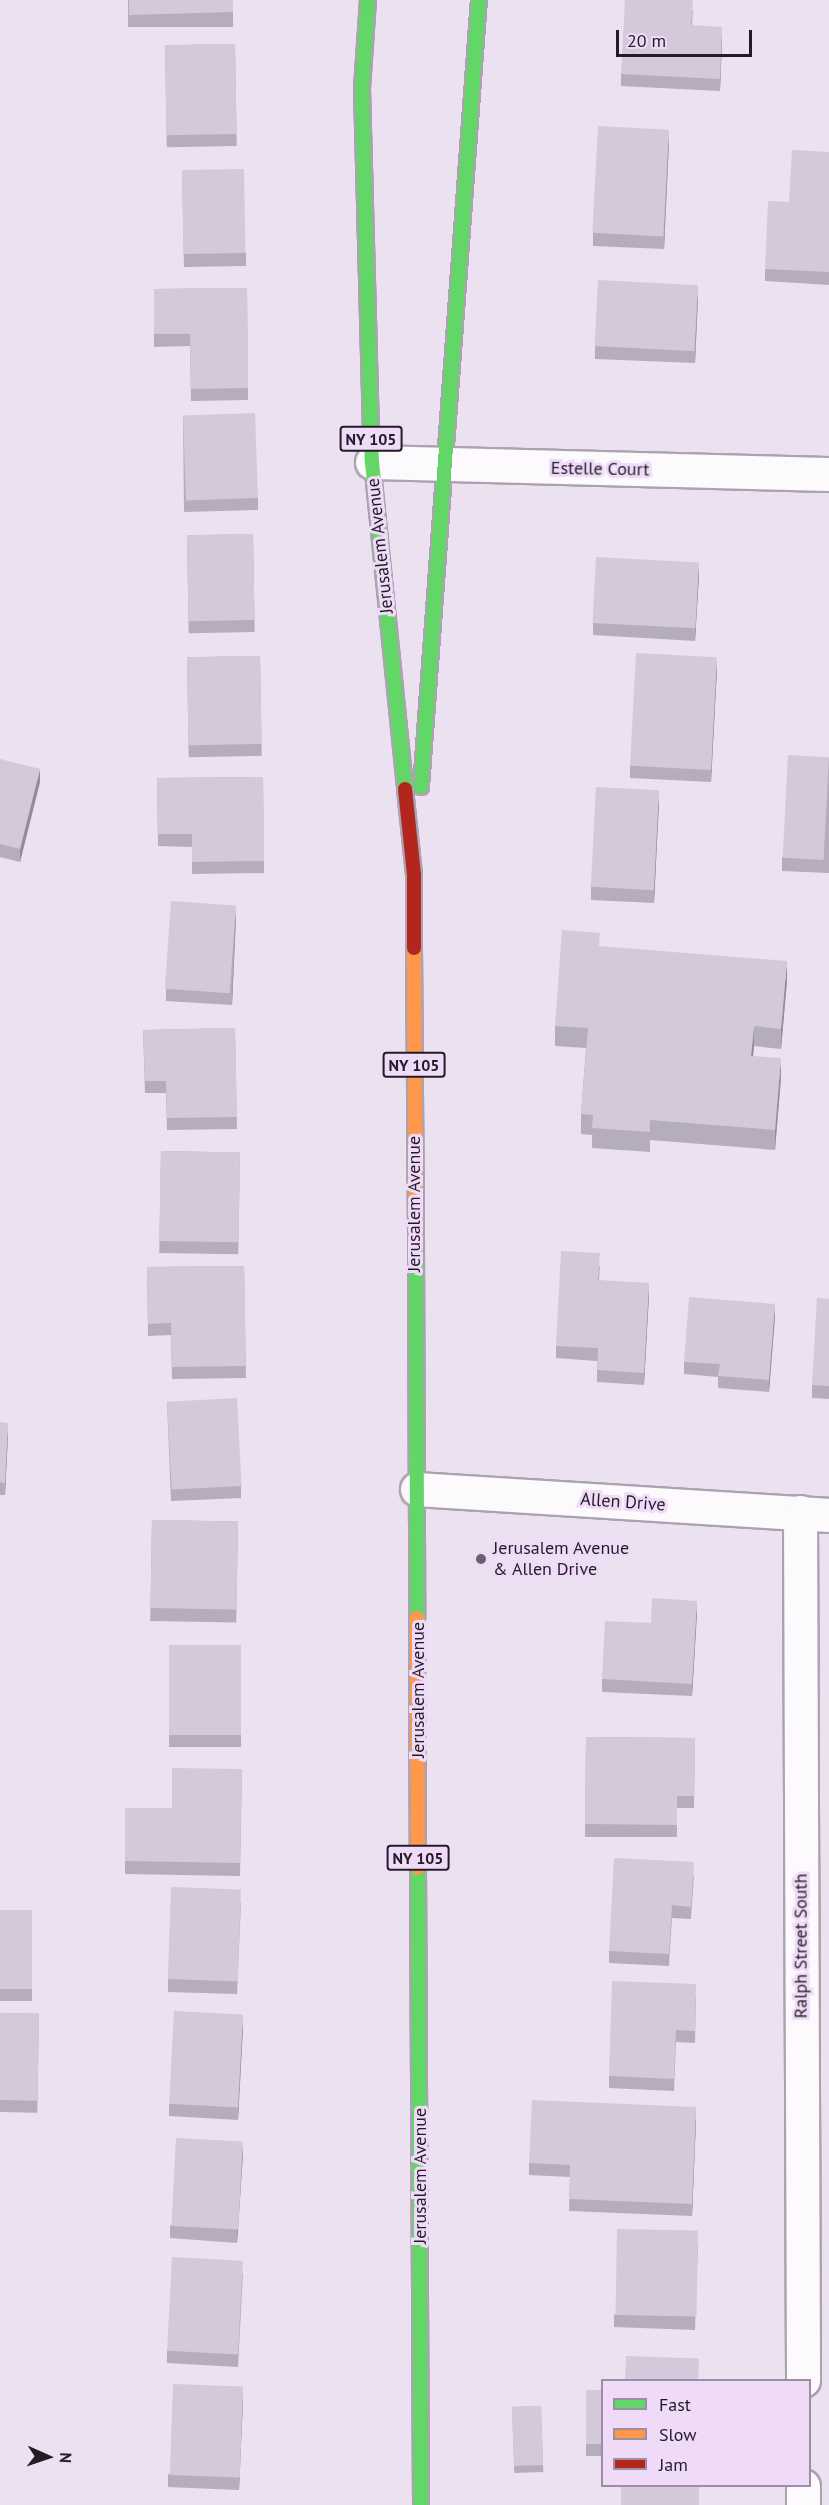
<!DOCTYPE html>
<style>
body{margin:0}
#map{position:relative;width:829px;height:2505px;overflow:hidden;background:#ece1f1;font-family:"PT Sans",sans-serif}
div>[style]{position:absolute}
.roads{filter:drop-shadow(2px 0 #aba3af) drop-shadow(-2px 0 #aba3af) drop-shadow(0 2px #aba3af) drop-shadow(0 -2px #aba3af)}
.street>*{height:33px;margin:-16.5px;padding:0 16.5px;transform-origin:16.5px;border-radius:16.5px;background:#fcfafd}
.fast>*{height:14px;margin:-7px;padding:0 7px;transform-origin:7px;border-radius:7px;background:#63d668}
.slow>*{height:14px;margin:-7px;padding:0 7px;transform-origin:7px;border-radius:7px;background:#ff974d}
.jam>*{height:14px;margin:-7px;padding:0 7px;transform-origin:7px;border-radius:7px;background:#b3261e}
.wall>*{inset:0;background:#b5adbb;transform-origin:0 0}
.shaded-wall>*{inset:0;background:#948d99}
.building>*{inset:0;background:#d3c9da;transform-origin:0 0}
.dots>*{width:16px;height:16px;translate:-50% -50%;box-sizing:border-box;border:3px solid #efdbf7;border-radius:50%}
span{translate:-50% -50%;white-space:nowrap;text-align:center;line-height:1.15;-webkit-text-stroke:6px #efdbf7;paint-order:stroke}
.shield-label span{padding:2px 4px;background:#efdbf7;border:2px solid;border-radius:4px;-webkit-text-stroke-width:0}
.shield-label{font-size:16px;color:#231c26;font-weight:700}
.street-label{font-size:18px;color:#231c26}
.poi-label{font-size:18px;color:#231c26}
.left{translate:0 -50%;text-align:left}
.legend{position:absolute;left:601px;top:2379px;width:210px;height:108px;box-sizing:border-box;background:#efdbf7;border:2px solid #9d8fa3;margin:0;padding:8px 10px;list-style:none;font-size:18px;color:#231c26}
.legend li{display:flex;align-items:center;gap:12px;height:30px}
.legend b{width:30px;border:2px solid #9d8fa3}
.north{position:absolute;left:18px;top:2427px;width:60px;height:60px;-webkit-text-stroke:4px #efdbf7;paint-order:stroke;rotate:93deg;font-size:16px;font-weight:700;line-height:24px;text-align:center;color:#231c26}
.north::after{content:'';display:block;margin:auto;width:21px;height:27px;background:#231c26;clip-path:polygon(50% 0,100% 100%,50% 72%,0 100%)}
.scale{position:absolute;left:616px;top:30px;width:136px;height:27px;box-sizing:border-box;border:3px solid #231c26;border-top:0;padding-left:8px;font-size:18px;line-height:21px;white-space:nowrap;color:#231c26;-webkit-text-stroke:4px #efdbf7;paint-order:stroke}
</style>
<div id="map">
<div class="roads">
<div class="street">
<i style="left:372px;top:462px;width:457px;rotate:1.5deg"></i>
<i style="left:417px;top:1489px;width:413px;rotate:3.6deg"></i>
<i style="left:800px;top:1512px;width:868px;rotate:89.8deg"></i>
<i style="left:803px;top:2486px;width:19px;rotate:90deg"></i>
</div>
<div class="fast">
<i style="left:368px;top:0;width:89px;rotate:93.9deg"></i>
<i style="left:362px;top:89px;width:373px;rotate:88.5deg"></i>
<i style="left:372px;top:462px;width:329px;rotate:84.2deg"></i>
<i style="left:421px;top:787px;width:789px;rotate:-85.79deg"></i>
<i style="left:416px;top:1244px;width:374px;rotate:89.8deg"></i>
<i style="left:418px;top:1868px;width:637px;rotate:89.73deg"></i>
</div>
<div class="slow">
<i style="left:414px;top:948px;width:296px;rotate:89.6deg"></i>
<i style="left:417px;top:1618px;width:250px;rotate:89.8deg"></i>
</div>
<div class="jam">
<i style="left:405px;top:789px;width:86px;rotate:84deg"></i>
<i style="left:414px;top:875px;width:73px;rotate:90deg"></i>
</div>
</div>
<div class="wall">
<i style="left:128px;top:0;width:105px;height:27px"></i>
<i style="clip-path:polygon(693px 10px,692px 25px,722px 39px,720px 91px,621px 86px,621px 74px)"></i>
<i style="left:235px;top:44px;width:102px;height:70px;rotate:89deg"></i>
<i style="clip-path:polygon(669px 142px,664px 249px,593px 246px,593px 233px)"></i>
<i style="clip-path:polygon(829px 152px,829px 285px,765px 281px,765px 269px)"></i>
<i style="clip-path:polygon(182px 170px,246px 253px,246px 266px,184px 267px)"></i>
<i style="clip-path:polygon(247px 288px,248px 400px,191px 401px,190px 346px,154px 347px,154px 289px)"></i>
<i style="clip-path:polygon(698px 297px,695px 363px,595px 359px,595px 346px)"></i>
<i style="clip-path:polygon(183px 415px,258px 498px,258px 510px,184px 512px)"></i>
<i style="left:253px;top:534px;width:98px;height:66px;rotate:89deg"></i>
<i style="clip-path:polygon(699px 575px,695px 641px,593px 635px,593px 623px)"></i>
<i style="left:260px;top:656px;width:100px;height:73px;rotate:89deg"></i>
<i style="clip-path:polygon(717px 669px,711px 782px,630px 778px,630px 766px)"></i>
<i style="clip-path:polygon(829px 757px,829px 873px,782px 871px,782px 858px)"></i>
<i style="clip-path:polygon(0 759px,40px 782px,20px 862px,0 857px)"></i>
<i style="clip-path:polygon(263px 777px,264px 873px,192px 874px,192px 847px,158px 846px,157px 778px)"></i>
<i style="clip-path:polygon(659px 802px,654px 903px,591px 900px,591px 887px)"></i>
<i style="clip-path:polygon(236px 917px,232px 1005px,166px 1001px,166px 989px)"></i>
<i style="clip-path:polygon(600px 947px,787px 981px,781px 1049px,754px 1046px,753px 1056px,781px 1078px,775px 1150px,650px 1140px,650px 1152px,592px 1148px,592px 1135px,581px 1134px,581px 1114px,586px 1048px,555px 1046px,555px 1026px)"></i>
<i style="clip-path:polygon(235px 1028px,237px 1129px,167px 1130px,166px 1093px,145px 1093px,143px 1030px)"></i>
<i style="left:161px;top:1151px;width:79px;height:102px;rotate:1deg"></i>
<i style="clip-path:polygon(600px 1265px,599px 1280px,649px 1295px,644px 1385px,597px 1382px,597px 1361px,556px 1358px,556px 1346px)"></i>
<i style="clip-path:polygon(244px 1266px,246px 1378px,172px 1379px,171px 1335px,148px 1336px,147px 1267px)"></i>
<i style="clip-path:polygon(829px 1299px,829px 1399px,812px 1398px,812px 1385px)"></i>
<i style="clip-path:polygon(775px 1316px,769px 1392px,718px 1388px,718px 1377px,684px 1374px,684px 1362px)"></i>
<i style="clip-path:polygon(167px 1401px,241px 1486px,241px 1498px,171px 1501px)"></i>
<i style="clip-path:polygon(0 1422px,8px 1435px,5px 1495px,0 1495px)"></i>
<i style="left:152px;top:1520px;width:86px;height:101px;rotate:1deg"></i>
<i style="clip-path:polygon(697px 1613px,692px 1696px,602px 1692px,602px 1679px,651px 1623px)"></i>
<i style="left:169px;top:1645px;width:72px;height:102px"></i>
<i style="clip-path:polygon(586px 1737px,695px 1738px,694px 1808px,677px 1808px,677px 1837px,585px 1837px)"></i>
<i style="clip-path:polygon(242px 1769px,240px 1876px,125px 1874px,125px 1808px,172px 1808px)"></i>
<i style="clip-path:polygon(694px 1875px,691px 1919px,672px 1918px,669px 1966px,609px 1963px,609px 1951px)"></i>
<i style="clip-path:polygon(241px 1902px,237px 1994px,168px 1992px,168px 1979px)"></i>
<i style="left:0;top:1910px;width:32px;height:91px"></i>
<i style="clip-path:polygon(696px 1996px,695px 2043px,676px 2042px,674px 2091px,609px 2088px,609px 2076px)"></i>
<i style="left:0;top:2013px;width:39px;height:99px;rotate:1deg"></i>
<i style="clip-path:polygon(243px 2027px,238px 2120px,169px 2116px,169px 2104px)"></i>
<i style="clip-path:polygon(696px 2120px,692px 2216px,569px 2211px,570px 2177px,529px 2175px,529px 2163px)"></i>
<i style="clip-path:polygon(243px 2154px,237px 2243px,170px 2238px,170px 2226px)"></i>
<i style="clip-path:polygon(698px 2244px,695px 2330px,614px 2327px,614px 2315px)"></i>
<i style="clip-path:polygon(243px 2273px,238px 2367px,167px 2363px,167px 2351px)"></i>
<i style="left:586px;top:2390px;width:17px;height:66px"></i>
<i style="clip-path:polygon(243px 2400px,239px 2490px,168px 2487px,168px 2475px)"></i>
<i style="left:541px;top:2406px;width:66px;height:29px;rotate:88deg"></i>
</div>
<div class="shaded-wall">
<i style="clip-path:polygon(722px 27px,722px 39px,720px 91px,720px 79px)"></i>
<i style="clip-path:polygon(669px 130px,669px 142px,664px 249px,664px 237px)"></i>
<i style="clip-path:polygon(698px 285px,698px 297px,695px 363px,695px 351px)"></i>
<i style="clip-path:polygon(699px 562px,699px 575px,695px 641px,695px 628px)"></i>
<i style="clip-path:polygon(717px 657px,717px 669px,711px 782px,711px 770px)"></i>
<i style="clip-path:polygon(40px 769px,40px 782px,20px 862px,20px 849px)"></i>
<i style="clip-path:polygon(659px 790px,659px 802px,654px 903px,654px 891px)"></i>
<i style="clip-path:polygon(236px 905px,236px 917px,232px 1005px,232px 993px)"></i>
<i style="clip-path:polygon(787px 961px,787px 981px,781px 1049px,781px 1029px)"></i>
<i style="clip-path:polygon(754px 1026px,754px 1046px,751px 1076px,751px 1056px)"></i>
<i style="clip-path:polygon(781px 1058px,781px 1078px,775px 1150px,775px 1130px)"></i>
<i style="clip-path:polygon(649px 1283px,649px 1295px,644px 1385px,644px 1373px)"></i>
<i style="clip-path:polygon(775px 1304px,775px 1316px,769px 1392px,769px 1380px)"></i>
<i style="clip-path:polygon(8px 1423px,8px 1435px,5px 1495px,5px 1483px)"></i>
<i style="clip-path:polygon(697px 1601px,697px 1613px,692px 1696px,692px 1684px)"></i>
<i style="clip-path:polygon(243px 2015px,243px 2027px,238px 2120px,238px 2108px)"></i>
<i style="clip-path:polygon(696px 2107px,696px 2120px,692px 2216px,692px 2204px)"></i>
<i style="clip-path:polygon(243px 2142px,243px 2154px,237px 2243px,237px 2230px)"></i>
<i style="clip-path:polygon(243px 2387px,243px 2400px,239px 2490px,239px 2478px)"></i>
</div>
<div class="building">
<i style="clip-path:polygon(129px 0,233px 0,233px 12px,129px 15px)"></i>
<i style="clip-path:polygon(625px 0,693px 0,691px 25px,722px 27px,720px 79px,621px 74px)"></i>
<i style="left:235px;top:44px;width:90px;height:70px;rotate:89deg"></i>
<i style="left:598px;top:126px;width:71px;height:107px;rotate:3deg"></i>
<i style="clip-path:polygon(792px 150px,829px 152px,829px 272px,765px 269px,768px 201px,789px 202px)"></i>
<i style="left:244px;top:169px;width:84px;height:62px;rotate:89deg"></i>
<i style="left:598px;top:280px;width:100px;height:66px;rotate:3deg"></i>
<i style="clip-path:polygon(247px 288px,248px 388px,191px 389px,190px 334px,154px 334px,154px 289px)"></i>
<i style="left:255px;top:413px;width:85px;height:72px;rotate:88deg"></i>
<i style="left:253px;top:534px;width:86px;height:66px;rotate:89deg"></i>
<i style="left:596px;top:557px;width:103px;height:66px;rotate:3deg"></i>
<i style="left:636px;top:653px;width:81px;height:113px;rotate:3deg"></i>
<i style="left:260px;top:656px;width:88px;height:73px;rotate:89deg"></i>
<i style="left:788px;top:755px;width:41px;height:103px;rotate:3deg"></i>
<i style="clip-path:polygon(0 759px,40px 769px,20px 849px,0 844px)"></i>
<i style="clip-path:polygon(263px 777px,264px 861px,192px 862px,192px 834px,158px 834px,157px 778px)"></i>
<i style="left:596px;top:787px;width:63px;height:100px;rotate:3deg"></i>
<i style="left:171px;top:901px;width:65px;height:88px;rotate:4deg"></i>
<i style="clip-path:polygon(562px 930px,600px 933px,599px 946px,787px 961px,781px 1029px,754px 1026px,751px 1056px,781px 1058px,775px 1130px,650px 1120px,650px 1132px,592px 1128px,593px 1115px,581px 1114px,588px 1028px,555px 1026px)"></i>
<i style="clip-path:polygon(235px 1028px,237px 1117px,167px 1118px,166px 1081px,145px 1081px,143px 1030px)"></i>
<i style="left:161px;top:1151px;width:79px;height:90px;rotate:1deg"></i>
<i style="clip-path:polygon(561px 1251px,600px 1253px,598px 1280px,649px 1283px,644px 1373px,597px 1370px,598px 1348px,556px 1346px)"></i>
<i style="clip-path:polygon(244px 1266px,246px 1366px,172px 1367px,171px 1323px,148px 1324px,147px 1267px)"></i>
<i style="clip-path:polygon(689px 1297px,775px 1304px,769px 1380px,718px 1376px,720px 1364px,684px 1362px)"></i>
<i style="clip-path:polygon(817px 1298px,829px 1299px,829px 1386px,812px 1385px)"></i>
<i style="left:237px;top:1398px;width:88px;height:70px;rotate:87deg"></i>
<i style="clip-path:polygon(0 1422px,8px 1423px,5px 1483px,0 1482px)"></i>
<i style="left:152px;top:1520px;width:86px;height:88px;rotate:1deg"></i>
<i style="clip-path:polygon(652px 1598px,697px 1601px,692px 1684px,602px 1679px,605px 1621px,651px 1623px)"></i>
<i style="left:169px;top:1645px;width:72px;height:90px"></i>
<i style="clip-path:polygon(586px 1737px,695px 1738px,694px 1796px,677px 1796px,677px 1825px,585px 1824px)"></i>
<i style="clip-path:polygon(172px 1768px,242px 1769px,240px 1863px,125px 1861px,125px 1808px,172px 1808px)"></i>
<i style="clip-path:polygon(614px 1858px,694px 1862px,691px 1907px,672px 1905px,669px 1954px,609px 1951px)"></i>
<i style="left:171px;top:1887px;width:70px;height:92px;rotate:2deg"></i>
<i style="left:0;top:1910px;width:32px;height:79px"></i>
<i style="clip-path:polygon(612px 1981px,696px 1984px,695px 2031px,676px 2030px,674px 2079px,609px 2076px)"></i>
<i style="left:174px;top:2011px;width:69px;height:93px;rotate:3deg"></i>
<i style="left:0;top:2013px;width:39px;height:87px;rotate:1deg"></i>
<i style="clip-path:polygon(532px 2100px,696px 2107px,692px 2204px,569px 2199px,570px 2165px,529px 2163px)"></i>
<i style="left:176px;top:2138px;width:67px;height:88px;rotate:3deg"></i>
<i style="left:617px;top:2229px;width:81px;height:86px;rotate:1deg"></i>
<i style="left:172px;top:2257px;width:71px;height:94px;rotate:3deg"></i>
<i style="left:626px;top:2356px;width:73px;height:24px;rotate:2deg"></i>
<i style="left:173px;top:2384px;width:70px;height:91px;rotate:2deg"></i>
<i style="left:586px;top:2390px;width:17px;height:54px"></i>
<i style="left:541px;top:2406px;width:59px;height:29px;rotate:88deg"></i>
<i style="left:621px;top:2486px;width:78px;height:19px"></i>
</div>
<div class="dots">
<i style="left:481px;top:1559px;background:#69616d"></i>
</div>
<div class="shield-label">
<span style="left:371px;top:439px">NY 105</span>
<span style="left:414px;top:1065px">NY 105</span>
<span style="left:418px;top:1858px">NY 105</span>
</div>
<div class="street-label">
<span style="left:600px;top:469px;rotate:1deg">Estelle Court</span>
<span style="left:380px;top:546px;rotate:-96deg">Jerusalem Avenue</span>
<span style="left:414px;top:1204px;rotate:-90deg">Jerusalem Avenue</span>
<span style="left:623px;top:1502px;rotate:4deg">Allen Drive</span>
<span style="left:418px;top:1690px;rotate:-90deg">Jerusalem Avenue</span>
<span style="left:801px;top:1946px;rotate:-90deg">Ralph Street South</span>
<span style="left:420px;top:2176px;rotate:-90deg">Jerusalem Avenue</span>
</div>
<div class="poi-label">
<span class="left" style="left:493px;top:1559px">Jerusalem Avenue<br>&amp; Allen Drive</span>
</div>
<ul class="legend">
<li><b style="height:8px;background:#63d668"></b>Fast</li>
<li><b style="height:8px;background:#ff974d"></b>Slow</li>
<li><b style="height:8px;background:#b3261e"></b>Jam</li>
</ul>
<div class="north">N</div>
<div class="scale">20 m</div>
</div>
